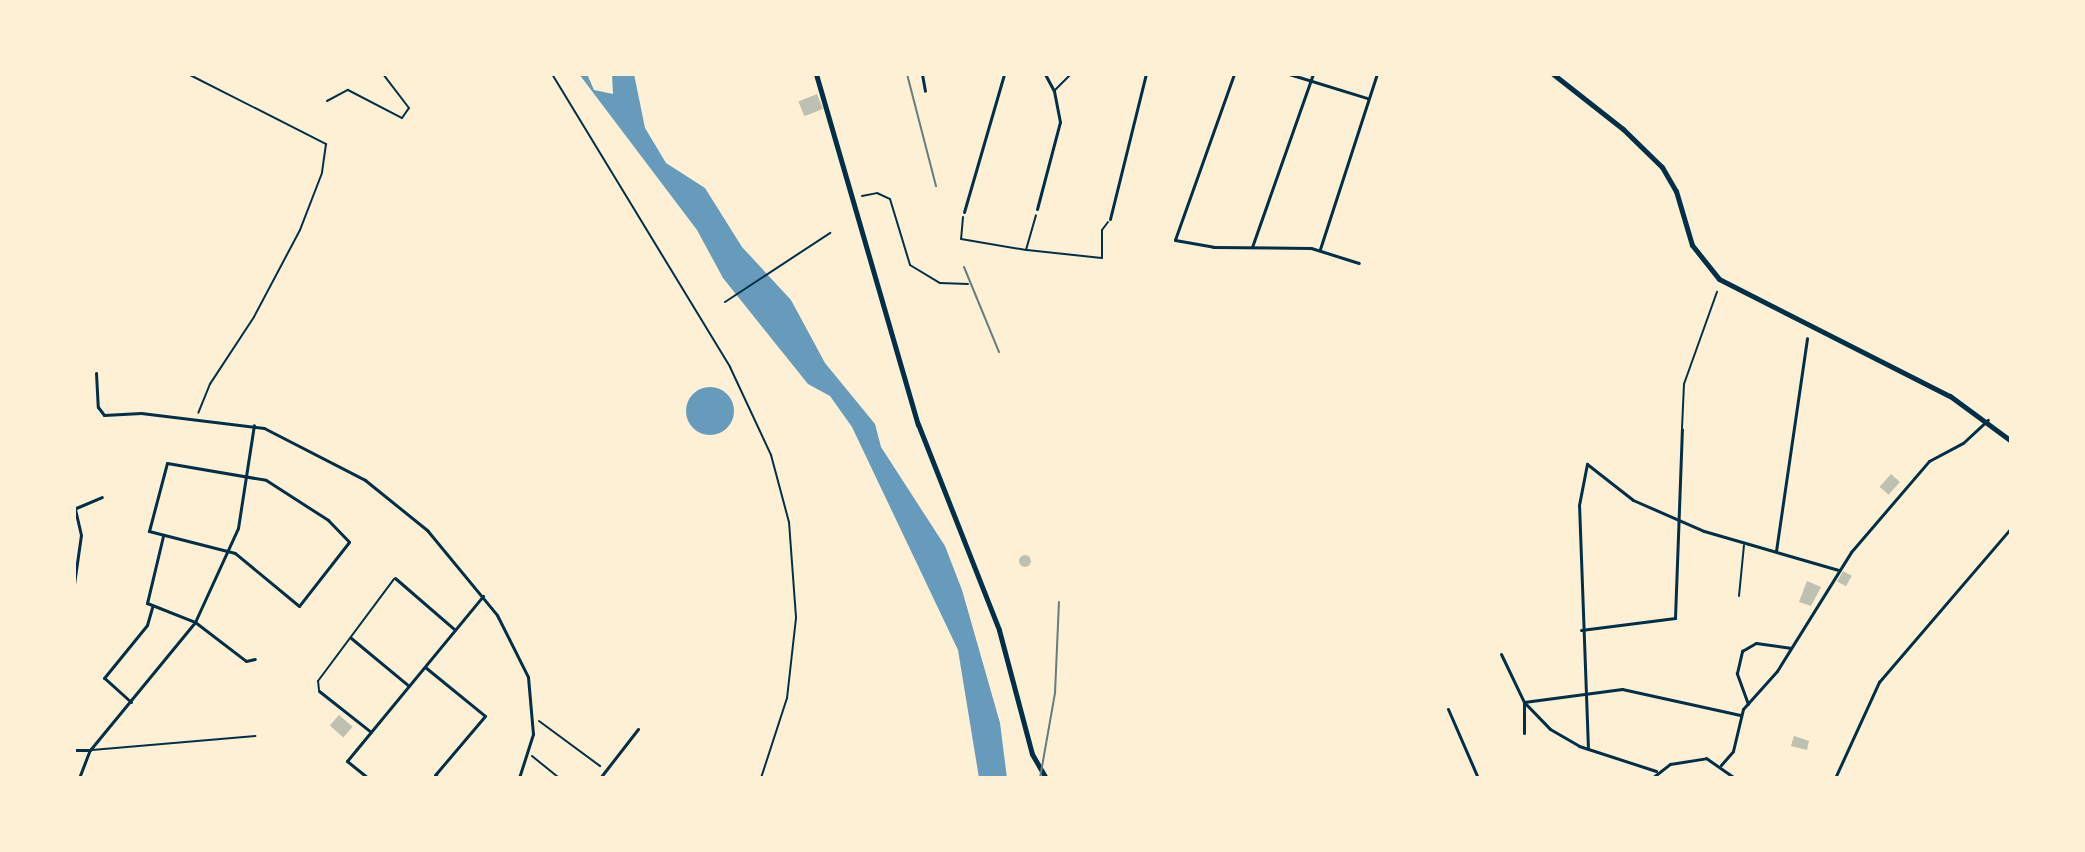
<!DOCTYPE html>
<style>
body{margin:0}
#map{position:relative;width:2085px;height:852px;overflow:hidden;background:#fdf0d5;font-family:"Exo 2",sans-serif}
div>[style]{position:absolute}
.water>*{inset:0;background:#669bbc}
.round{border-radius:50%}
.building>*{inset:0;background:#bec0b2;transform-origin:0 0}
.path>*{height:2px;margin:-1px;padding:0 1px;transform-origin:1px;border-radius:1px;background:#003049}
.service>*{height:2px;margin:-1px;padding:0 1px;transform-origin:1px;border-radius:1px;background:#003049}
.minor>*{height:3px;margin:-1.5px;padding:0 1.5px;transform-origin:1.5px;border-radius:1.5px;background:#003049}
.secondary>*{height:5px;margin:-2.5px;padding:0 2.5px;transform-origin:2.5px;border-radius:2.5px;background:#003049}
.rail>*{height:2px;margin:-1px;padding:0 1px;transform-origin:1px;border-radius:1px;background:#657d81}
span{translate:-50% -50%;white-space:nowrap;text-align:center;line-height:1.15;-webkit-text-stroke:6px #fdf0d5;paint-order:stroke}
.frame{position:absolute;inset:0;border:76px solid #fdf0d5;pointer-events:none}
</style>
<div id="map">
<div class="water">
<i style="clip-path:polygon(579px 74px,587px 74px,594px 90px,613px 94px,612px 74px,634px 74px,645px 128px,666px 163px,705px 188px,742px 247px,791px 300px,825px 363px,875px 424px,881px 447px,945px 546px,962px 590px,1000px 723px,1007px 778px,979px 778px,958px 650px,852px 427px,830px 396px,808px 384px,723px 278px,697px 230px)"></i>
<i class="round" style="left:686px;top:387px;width:48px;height:48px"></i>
</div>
<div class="building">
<i style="left:817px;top:94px;width:16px;height:20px;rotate:68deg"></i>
<i style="left:1891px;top:474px;width:12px;height:17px;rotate:42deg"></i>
<i class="round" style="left:1019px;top:555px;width:12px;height:12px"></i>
<i style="left:1843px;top:571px;width:10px;height:12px;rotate:29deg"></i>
<i style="clip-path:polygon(1807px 581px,1821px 587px,1811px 606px,1799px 602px)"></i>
<i style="left:339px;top:715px;width:18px;height:14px;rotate:41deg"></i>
<i style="clip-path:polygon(1794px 736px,1809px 741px,1807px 750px,1791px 746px)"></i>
</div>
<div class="path">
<i style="left:188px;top:74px;width:155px;rotate:26.9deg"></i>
<i style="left:326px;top:144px;width:29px;rotate:98deg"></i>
<i style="left:322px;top:173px;width:61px;rotate:111.1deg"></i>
<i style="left:300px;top:230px;width:98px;rotate:117.9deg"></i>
<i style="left:254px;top:317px;width:80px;rotate:123.3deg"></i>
<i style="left:210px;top:384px;width:31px;rotate:112deg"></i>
<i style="left:552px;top:74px;width:343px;rotate:58.7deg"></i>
<i style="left:730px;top:367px;width:97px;rotate:65deg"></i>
<i style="left:771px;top:455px;width:69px;rotate:75deg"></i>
<i style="left:789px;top:522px;width:96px;rotate:85.8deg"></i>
<i style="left:796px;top:618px;width:81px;rotate:96.4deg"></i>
<i style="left:787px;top:698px;width:84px;rotate:108deg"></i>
<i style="left:327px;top:101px;width:24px;rotate:-28deg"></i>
<i style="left:348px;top:90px;width:61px;rotate:27.4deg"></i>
<i style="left:402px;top:118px;width:12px;rotate:-55deg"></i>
<i style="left:409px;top:108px;width:43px;rotate:-127.4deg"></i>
<i style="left:862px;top:196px;width:15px;rotate:-11deg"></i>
<i style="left:877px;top:193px;width:14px;rotate:25deg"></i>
<i style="left:890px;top:199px;width:69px;rotate:73.1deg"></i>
<i style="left:910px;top:265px;width:35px;rotate:31deg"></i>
<i style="left:940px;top:283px;width:28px;rotate:2deg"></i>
<i style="left:963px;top:217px;width:22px;rotate:95deg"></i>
<i style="left:961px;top:239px;width:66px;rotate:9.6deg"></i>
<i style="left:1026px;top:250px;width:36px;rotate:-74deg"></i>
<i style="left:1027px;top:250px;width:75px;rotate:6.1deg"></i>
<i style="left:1102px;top:258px;width:28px;rotate:-90deg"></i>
<i style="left:1102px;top:230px;width:10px;rotate:-53deg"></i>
<i style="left:725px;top:302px;width:126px;rotate:-33.3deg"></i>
<i style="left:539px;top:721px;width:76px;rotate:36.4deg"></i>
<i style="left:532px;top:756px;width:35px;rotate:39deg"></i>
</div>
<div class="service">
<i style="left:1055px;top:90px;width:23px;rotate:-45deg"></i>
<i style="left:1682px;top:428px;width:44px;rotate:-87.4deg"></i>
<i style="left:1684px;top:384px;width:98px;rotate:-70.3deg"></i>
<i style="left:1739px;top:596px;width:51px;rotate:-84.4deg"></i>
<i style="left:319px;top:690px;width:9px;rotate:-96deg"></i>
<i style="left:318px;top:681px;width:127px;rotate:-53.3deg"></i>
<i style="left:92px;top:750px;width:164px;rotate:-4.9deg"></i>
</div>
<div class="minor">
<i style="left:922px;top:74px;width:17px;rotate:80deg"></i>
<i style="left:1234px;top:74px;width:176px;rotate:109.6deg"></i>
<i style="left:1175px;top:240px;width:39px;rotate:10deg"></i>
<i style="left:1213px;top:247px;width:98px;rotate:0.6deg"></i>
<i style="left:1311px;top:248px;width:50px;rotate:17.4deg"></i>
<i style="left:1289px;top:74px;width:82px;rotate:17.1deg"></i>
<i style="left:1037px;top:209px;width:90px;rotate:-75.2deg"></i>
<i style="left:1060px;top:122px;width:32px;rotate:-101deg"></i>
<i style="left:1054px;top:91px;width:19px;rotate:-118deg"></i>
<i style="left:964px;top:212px;width:144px;rotate:-73.8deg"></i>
<i style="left:1110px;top:219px;width:149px;rotate:-76.1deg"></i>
<i style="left:1252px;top:247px;width:183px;rotate:-70.6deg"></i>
<i style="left:1320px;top:249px;width:184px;rotate:-72deg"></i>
<i style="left:96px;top:373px;width:34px;rotate:87deg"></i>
<i style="left:98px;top:407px;width:10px;rotate:53deg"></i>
<i style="left:104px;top:415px;width:37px;rotate:-3deg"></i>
<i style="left:141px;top:413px;width:124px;rotate:7deg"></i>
<i style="left:264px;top:428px;width:114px;rotate:27.2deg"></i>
<i style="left:365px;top:480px;width:80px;rotate:38.9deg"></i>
<i style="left:427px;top:530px;width:110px;rotate:50.5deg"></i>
<i style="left:497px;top:615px;width:69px;rotate:63.4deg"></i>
<i style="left:528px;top:677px;width:57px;rotate:85deg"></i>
<i style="left:533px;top:734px;width:46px;rotate:107.7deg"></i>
<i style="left:167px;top:463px;width:100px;rotate:9.7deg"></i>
<i style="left:266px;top:480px;width:74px;rotate:32.8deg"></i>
<i style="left:328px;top:520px;width:30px;rotate:46deg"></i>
<i style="left:349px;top:542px;width:81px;rotate:128deg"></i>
<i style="left:299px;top:606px;width:83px;rotate:-140.4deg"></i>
<i style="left:235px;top:553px;width:89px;rotate:-165.7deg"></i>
<i style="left:149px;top:531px;width:70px;rotate:-75.2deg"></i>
<i style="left:76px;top:508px;width:28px;rotate:-23deg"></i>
<i style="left:163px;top:536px;width:69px;rotate:103.4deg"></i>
<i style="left:147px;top:603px;width:52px;rotate:21.6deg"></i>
<i style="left:195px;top:622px;width:64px;rotate:37.4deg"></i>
<i style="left:246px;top:661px;width:9px;rotate:-13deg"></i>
<i style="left:1776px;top:551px;width:215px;rotate:-81.7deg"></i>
<i style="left:395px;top:578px;width:79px;rotate:40.9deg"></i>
<i style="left:74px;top:584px;width:49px;rotate:-81.9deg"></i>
<i style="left:81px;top:535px;width:28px;rotate:-103deg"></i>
<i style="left:1581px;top:630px;width:95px;rotate:-7.3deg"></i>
<i style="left:1675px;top:618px;width:189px;rotate:-87.9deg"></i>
<i style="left:351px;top:638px;width:75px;rotate:39.6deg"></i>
<i style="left:1501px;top:654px;width:53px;rotate:64.4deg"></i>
<i style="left:1524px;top:702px;width:37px;rotate:46deg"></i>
<i style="left:1550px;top:729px;width:34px;rotate:30deg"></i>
<i style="left:1579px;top:746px;width:81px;rotate:18deg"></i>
<i style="left:425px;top:667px;width:77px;rotate:39.2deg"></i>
<i style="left:485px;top:716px;width:77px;rotate:130.3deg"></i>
<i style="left:435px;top:775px;width:5px;rotate:37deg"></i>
<i style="left:319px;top:691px;width:66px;rotate:38.3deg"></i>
<i style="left:131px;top:702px;width:36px;rotate:-138deg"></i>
<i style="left:104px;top:678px;width:68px;rotate:-50.9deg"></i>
<i style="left:147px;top:625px;width:19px;rotate:-74deg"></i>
<i style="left:1524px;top:702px;width:99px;rotate:-7.6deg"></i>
<i style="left:1622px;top:689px;width:121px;rotate:12.4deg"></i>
<i style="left:1748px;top:704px;width:33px;rotate:-110deg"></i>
<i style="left:1737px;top:673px;width:23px;rotate:-77deg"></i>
<i style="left:1742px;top:651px;width:16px;rotate:-30deg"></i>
<i style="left:1756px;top:643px;width:34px;rotate:8deg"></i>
<i style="left:1448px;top:709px;width:75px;rotate:66.5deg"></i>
<i style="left:1524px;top:733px;width:31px;rotate:-90deg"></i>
<i style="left:1588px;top:749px;width:244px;rotate:-92.1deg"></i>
<i style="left:1579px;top:505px;width:42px;rotate:-79deg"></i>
<i style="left:1587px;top:464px;width:58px;rotate:38deg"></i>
<i style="left:1633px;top:500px;width:77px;rotate:23.6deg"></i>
<i style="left:1704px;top:531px;width:140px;rotate:16.2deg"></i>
<i style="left:74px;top:750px;width:16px"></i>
<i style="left:1721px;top:765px;width:18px;rotate:-49deg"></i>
<i style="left:1733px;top:751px;width:43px;rotate:-76.6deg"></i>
<i style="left:1743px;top:709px;width:51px;rotate:-48.2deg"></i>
<i style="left:1777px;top:671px;width:140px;rotate:-58.1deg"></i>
<i style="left:1851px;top:552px;width:120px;rotate:-49.4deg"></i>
<i style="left:1929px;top:461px;width:38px;rotate:-28deg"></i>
<i style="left:1963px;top:443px;width:34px;rotate:-43deg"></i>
<i style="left:79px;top:778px;width:30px;rotate:-69deg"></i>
<i style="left:90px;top:750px;width:166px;rotate:-50.6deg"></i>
<i style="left:195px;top:622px;width:103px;rotate:-65.4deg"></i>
<i style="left:238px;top:528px;width:104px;rotate:-81.2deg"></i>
<i style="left:368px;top:778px;width:27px;rotate:-141deg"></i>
<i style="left:347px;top:761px;width:214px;rotate:-50.5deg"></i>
<i style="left:600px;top:778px;width:62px;rotate:-52.2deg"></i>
<i style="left:1652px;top:778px;width:23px;rotate:-38deg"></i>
<i style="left:1670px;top:764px;width:36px;rotate:-9deg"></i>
<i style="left:1706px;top:758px;width:35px;rotate:35deg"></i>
<i style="left:1835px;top:778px;width:106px;rotate:-65.4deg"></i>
<i style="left:1879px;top:682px;width:203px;rotate:-49.4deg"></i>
</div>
<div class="secondary">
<i style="left:816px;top:74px;width:365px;rotate:73.8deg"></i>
<i style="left:918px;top:424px;width:221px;rotate:68.5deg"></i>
<i style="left:999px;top:630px;width:128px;rotate:75.1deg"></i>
<i style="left:1032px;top:754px;width:28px;rotate:60deg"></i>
<i style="left:1553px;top:74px;width:89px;rotate:38.2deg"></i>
<i style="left:1623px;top:129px;width:54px;rotate:44.3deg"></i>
<i style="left:1662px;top:167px;width:28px;rotate:60deg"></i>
<i style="left:1676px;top:191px;width:56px;rotate:73.5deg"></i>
<i style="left:1692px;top:245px;width:43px;rotate:51.5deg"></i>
<i style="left:1719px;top:279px;width:259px;rotate:26.9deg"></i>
<i style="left:1950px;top:396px;width:76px;rotate:36.4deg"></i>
</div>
<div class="rail">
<i style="left:907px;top:74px;width:116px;rotate:75.5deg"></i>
<i style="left:964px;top:267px;width:92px;rotate:67.6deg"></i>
<i style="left:1040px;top:778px;width:86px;rotate:-80deg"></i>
<i style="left:1055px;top:693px;width:91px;rotate:-87.5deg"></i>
</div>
<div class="frame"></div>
</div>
